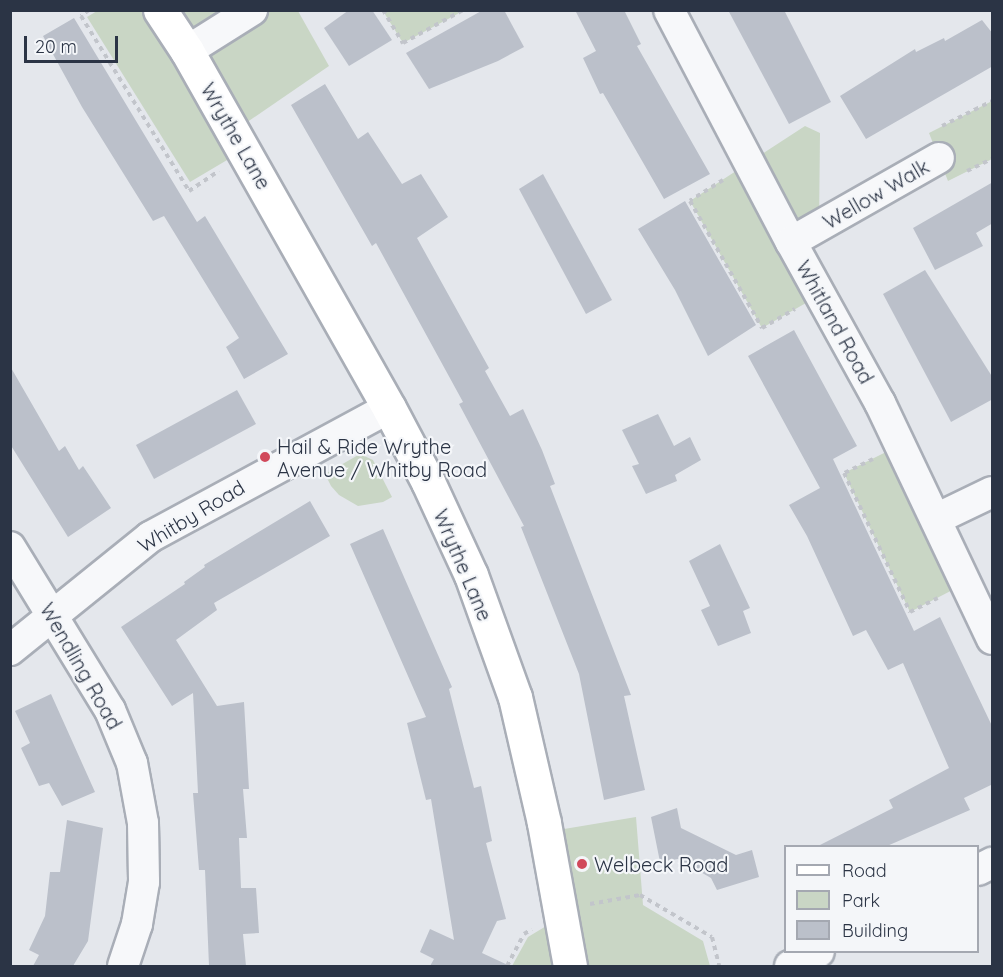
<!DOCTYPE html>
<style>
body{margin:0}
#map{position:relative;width:1003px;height:977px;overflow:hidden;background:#e4e7ec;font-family:Quicksand,sans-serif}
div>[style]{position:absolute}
.green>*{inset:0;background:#c9d6c5}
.building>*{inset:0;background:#bbc0ca}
.path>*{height:4px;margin-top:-2px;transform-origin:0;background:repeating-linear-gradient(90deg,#c2c5cb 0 4.5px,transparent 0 9px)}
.roads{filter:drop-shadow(2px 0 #a9aeb7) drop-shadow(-2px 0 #a9aeb7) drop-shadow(0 2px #a9aeb7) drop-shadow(0 -2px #a9aeb7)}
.street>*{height:30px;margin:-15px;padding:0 15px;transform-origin:15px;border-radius:15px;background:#f7f8fa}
.secondary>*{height:33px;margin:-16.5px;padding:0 16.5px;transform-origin:16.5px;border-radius:16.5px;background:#fff}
.dots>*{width:16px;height:16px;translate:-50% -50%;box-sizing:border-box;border:3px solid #f4f6f9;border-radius:50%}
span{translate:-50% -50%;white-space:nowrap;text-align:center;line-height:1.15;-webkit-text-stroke:4.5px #f4f6f9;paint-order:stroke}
.street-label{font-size:20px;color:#2b3445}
.poi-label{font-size:20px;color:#2b3445}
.left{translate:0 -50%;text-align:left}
.frame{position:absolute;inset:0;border:12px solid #2b3445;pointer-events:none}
.legend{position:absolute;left:784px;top:845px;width:195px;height:108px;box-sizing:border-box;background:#f4f6f9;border:2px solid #a4a8b1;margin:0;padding:8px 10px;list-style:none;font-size:18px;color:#2b3445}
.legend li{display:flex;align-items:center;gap:12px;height:30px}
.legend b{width:30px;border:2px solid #a4a8b1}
.scale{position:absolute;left:24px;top:36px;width:94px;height:27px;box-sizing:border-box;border:3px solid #2b3445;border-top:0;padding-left:8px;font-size:18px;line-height:21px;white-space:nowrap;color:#2b3445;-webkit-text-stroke:4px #f4f6f9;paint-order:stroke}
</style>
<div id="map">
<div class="green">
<div style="clip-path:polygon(97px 11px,154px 11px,244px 150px,190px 182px,87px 17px)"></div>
<div style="clip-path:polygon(171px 11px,298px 11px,329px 66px,240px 127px)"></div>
<div style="clip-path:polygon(383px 11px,463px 11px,403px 43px)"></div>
<div style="clip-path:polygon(992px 101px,992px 159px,948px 181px,929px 133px)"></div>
<div style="clip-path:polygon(805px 126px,820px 133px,819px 226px,792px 242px,820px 295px,762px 328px,690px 201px)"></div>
<div style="clip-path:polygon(900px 445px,966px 583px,910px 612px,844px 473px)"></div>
<div style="clip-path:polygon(360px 454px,373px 460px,392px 497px,383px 502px,358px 506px,339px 495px,331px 486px,325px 474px)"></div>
<div style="clip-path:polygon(636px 817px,643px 905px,703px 941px,710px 966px,512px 966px,528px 937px,571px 911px,552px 831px)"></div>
</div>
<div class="building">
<div style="clip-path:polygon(349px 10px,372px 10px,392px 40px,349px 66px,324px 28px)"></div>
<div style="clip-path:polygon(483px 10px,504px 10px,524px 47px,498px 61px,429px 89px,406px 53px)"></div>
<div style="clip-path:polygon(575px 10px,624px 10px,641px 44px,637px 46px,710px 174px,664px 199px,603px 93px,600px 94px,583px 58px,596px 51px)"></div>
<div style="clip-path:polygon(728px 10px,784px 10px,831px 102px,789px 124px)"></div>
<div style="clip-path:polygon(74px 18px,197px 222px,205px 216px,288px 354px,244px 379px,226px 347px,239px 338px,164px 216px,153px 221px,82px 107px,43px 36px)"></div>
<div style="clip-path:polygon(982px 20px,993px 34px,993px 66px,866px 139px,840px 96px,915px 49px,916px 52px,944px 38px,945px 41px)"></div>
<div style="clip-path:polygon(325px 84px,358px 139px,368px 132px,402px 184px,421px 174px,448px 217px,417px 238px,489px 368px,485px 371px,510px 416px,523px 409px,542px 450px,555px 484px,550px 486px,631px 695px,624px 696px,645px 790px,604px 800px,579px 674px,521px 527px,524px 526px,459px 404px,463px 402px,376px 243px,372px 246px,291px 105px)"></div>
<div style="clip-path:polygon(543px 174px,612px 300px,586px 314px,519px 189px)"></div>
<div style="clip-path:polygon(993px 182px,993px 223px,976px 233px,983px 246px,935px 270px,913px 228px)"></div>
<div style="clip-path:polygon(685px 201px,756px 325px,708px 356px,675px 290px,638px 229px)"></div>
<div style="clip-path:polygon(925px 270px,993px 378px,993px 399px,951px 422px,883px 294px)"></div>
<div style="clip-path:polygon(794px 330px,857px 446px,833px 459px,914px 631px,940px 617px,993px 728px,993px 784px,964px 798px,970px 810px,887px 846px,818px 846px,893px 808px,889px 800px,949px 768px,903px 663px,888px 670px,866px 630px,853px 636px,807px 536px,789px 505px,820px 488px,748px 356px)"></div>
<div style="clip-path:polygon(10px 366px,59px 451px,65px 446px,79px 470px,83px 466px,111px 508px,68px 537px,10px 444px)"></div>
<div style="clip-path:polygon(237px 390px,256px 424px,154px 479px,136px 445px)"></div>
<div style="clip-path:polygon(658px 414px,674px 446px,690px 437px,701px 460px,675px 475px,677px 481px,646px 494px,632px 466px,639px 464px,622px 430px)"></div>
<div style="clip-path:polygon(310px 501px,330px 536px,214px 603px,217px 610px,176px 640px,217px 706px,244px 702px,249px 789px,243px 789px,247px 838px,239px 838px,241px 888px,256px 888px,259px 933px,243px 934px,246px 966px,209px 966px,205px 870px,199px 870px,193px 793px,198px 793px,193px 693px,172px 706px,121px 627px,185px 584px,184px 582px,205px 567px,204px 565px)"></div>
<div style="clip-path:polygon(383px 529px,452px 687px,449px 689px,474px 788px,481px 786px,492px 841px,486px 843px,506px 919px,497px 921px,482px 953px,510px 966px,430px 966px,434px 959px,420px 952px,430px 929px,454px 940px,431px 799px,426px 800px,407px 723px,426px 717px,350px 544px)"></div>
<div style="clip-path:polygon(720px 544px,750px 608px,743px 611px,751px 633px,718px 646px,701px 610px,710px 606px,689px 561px)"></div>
<div style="clip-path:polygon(51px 694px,95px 792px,62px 806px,49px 783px,39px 786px,21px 748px,30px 743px,15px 711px)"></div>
<div style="clip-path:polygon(677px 808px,681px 828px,736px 855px,752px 850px,759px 877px,717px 890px,711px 878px,678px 859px,660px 862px,651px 817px)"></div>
<div style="clip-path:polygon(67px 820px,103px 828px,88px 941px,73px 966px,33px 966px,39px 955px,29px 950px,45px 916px,50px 872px,60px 872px)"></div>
</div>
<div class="path">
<div style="left:89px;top:10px;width:10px;rotate:143deg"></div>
<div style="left:81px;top:16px;width:206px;rotate:58.3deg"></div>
<div style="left:189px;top:191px;width:36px;rotate:-34deg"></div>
<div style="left:383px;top:10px;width:39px;rotate:59deg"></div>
<div style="left:403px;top:43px;width:68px;rotate:-28.8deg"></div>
<div style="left:942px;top:126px;width:56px;rotate:-26.6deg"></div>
<div style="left:967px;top:171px;width:28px;rotate:-26deg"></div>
<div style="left:723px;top:180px;width:39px;rotate:148deg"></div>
<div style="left:690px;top:201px;width:146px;rotate:60.4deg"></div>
<div style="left:762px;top:328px;width:38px;rotate:-30deg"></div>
<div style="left:873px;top:459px;width:32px;rotate:154deg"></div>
<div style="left:844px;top:473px;width:154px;rotate:64.6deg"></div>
<div style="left:910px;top:612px;width:31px;rotate:-27deg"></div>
<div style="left:590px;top:904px;width:51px;rotate:-10.2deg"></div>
<div style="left:640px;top:895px;width:83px;rotate:30.3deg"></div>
<div style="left:712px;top:937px;width:30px;rotate:76deg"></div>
<div style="left:507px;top:966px;width:36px;rotate:-62deg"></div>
<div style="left:524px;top:934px;width:9px;rotate:-32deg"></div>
</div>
<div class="roads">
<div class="street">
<div style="left:669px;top:10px;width:262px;rotate:62.3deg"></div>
<div style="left:791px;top:242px;width:184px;rotate:61.1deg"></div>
<div style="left:880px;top:403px;width:261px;rotate:64.6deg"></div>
<div style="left:187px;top:51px;width:77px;rotate:-32.2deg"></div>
<div style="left:791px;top:242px;width:170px;rotate:-29.6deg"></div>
<div style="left:936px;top:519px;width:62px;rotate:-25.7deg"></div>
<div style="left:10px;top:547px;width:191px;rotate:58.5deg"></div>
<div style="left:110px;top:710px;width:57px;rotate:67.5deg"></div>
<div style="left:132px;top:763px;width:61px;rotate:79.6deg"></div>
<div style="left:143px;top:823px;width:59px;rotate:89deg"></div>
<div style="left:144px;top:882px;width:43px;rotate:99.5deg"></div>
<div style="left:137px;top:924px;width:44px;rotate:108.4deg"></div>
<div style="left:10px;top:650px;width:180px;rotate:-38.9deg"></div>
<div style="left:150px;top:537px;width:272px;rotate:-28.4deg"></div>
<div style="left:978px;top:870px;width:16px;rotate:-27deg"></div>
<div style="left:790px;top:966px;width:32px;rotate:-26deg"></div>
</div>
<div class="secondary">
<div style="left:160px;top:10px;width:49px;rotate:56.6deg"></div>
<div style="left:187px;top:51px;width:410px;rotate:60.5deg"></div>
<div style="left:389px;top:408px;width:84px;rotate:62.2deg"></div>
<div style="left:428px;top:482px;width:102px;rotate:65.2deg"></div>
<div style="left:471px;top:575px;width:130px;rotate:70.2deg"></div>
<div style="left:515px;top:697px;width:129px;rotate:77deg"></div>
<div style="left:544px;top:823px;width:145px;rotate:79.7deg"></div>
</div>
</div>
<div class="dots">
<div style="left:265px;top:457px;background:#d1495b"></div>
<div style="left:582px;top:864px;background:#d1495b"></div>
</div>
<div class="street-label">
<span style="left:236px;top:136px;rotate:60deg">Wrythe Lane</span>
<span style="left:876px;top:194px;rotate:-30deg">Wellow Walk</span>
<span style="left:835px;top:322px;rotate:61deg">Whitland Road</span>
<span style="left:191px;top:516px;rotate:-31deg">Whitby Road</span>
<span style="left:463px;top:565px;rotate:67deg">Wrythe Lane</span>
<span style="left:81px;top:666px;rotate:60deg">Wendling Road</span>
</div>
<div class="poi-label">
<span class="left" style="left:277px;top:458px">Hail &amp; Ride Wrythe<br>Avenue / Whitby Road</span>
<span class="left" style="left:594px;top:864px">Welbeck Road</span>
</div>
<div class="frame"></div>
<ul class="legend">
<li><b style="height:8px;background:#fff"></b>Road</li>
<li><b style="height:16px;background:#c9d6c5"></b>Park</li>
<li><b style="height:16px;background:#bbc0ca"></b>Building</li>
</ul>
<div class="scale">20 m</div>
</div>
